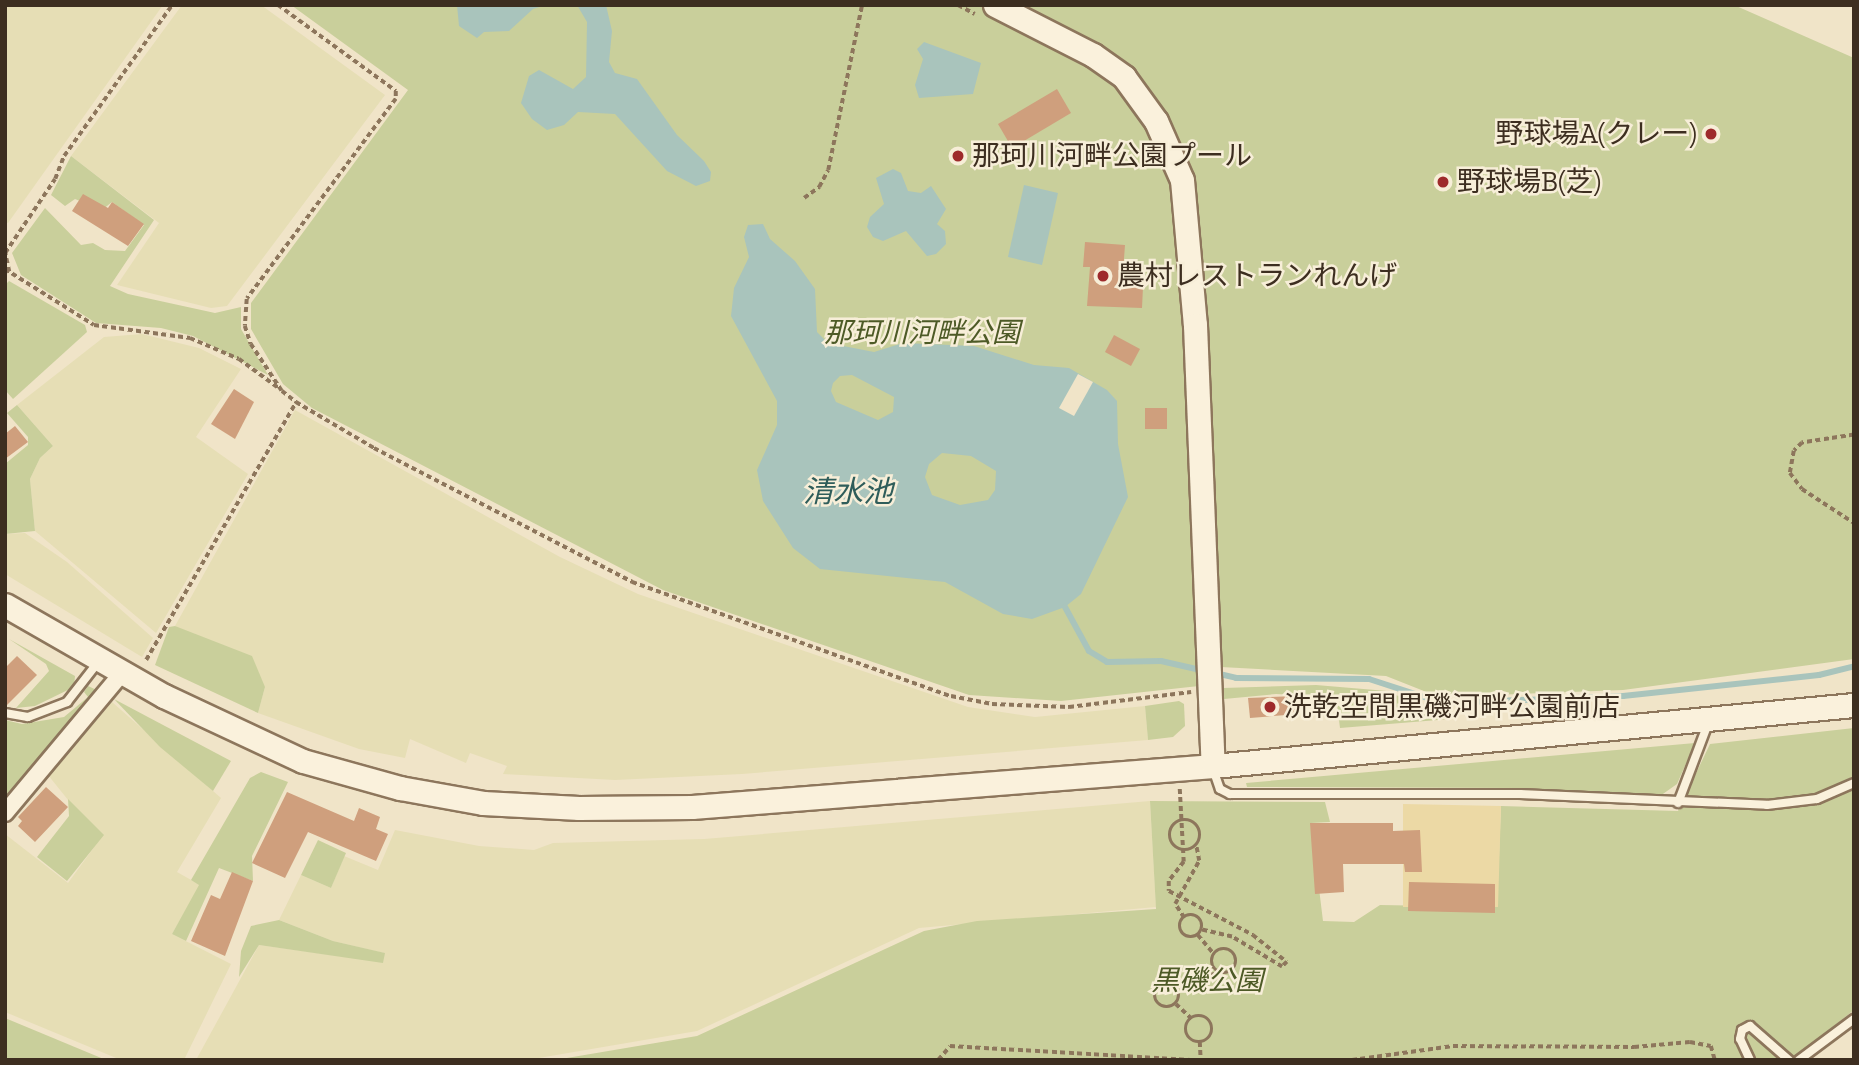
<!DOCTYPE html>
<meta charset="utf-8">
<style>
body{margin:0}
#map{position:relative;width:1859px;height:1065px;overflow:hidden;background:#f0e4c8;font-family:"Zilla Slab","Noto Sans JP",serif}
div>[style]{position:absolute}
.farmland>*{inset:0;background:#e6deb5}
.green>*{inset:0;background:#c9cf9b}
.sand>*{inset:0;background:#ecd9a5}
.water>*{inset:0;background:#a9c4bc}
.pier>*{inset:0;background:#f0e4c8}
.stream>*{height:6px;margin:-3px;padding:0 3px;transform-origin:3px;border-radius:3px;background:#a9c4bc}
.building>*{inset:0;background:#cf9f7d}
.path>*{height:3.5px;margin-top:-1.75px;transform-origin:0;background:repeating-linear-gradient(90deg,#8d765c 0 5px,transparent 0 8.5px)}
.path>.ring{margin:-1.75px;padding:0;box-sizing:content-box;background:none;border:3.5px solid #8d765c;border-radius:50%}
.roads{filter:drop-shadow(2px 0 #8d765c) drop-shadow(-2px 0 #8d765c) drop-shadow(0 2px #8d765c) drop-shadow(0 -2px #8d765c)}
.lane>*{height:8px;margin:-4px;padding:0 4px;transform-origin:4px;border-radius:4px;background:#faf1dc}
.street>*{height:16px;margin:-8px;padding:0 8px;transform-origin:8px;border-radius:8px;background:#faf1dc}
.secondary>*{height:23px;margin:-11.5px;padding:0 11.5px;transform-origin:11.5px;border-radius:11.5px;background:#faf1dc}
.path-bridge>*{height:3.5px;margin-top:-1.75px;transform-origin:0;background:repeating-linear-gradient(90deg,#8d765c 0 5px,transparent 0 8.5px)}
.path-bridge>.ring{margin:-1.75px;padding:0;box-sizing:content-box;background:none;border:3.5px solid #8d765c;border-radius:50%}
.dots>*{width:19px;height:19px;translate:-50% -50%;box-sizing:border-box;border:4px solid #f7eed8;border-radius:50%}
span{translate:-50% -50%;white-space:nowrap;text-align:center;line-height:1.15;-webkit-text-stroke:5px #f7eed8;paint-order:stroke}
.poi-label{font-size:28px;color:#3d2e20}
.right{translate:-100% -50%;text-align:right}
.left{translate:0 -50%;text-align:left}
.park-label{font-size:28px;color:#4d5a26;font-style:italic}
.water-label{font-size:30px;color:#2f5d5a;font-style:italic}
.frame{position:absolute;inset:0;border:7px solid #3d2e20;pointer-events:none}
</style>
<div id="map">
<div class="farmland">
<div style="clip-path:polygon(5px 5px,163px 5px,8px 223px,5px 222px)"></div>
<div style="clip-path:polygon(182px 5px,261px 5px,385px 95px,227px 306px,211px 308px,117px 285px,159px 223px,71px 156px)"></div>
<div style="clip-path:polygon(142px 334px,199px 348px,241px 369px,196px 437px,248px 474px,156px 633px,35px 531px,30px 479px,40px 458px,53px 446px,17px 405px,104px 337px)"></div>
<div style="clip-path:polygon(295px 410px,560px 557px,638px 594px,968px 707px,1035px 717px,1145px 706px,1148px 740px,742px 774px,615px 780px,503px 774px,507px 766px,470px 753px,466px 763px,410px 739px,405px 758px,359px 749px,258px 713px,265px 687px,175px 626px)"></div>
<div style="clip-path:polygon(25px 533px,67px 562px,153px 638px,142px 657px,5px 574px,5px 534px)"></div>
<div style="clip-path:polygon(112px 702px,221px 798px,177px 872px,200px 885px,172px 934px,231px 964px,184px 1060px,121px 1060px,5px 1012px,5px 834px,68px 883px,103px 835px,85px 821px,48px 775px)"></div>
<div style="clip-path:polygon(1150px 801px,1156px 907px,919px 928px,697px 1031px,527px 1060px,196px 1060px,259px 945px,383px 962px,384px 953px,333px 941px,279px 920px,301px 875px,331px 888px,344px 856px,378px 870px,395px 830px,479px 846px,534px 850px,553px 843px,704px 839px)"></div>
</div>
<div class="green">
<div style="clip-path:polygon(291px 5px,1734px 5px,1854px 58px,1854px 659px,1623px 690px,1465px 696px,1434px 695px,1386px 676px,1221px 667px,1215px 566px,1199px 686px,1061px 701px,969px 695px,663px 590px,312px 408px,283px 384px,251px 329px,251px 303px,408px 90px)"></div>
<div style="clip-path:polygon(71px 156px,154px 220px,110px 286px,128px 294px,215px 313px,241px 307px,241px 329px,268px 375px,193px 336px,161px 328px,96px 323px,21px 275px,12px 253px,45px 208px,81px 245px,93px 243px,105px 250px,125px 251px,144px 225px,112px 202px,102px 210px,75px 199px,65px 206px,51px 195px)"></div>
<div style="clip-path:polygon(9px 281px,85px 325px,87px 332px,13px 399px,5px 390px,5px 285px)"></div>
<div style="clip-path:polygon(17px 405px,53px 446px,40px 458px,30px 479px,35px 531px,5px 534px,5px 464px,28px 445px,28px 437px,7px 413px)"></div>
<div style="clip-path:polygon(175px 626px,252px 656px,265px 687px,258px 713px,155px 665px,169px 627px)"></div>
<div style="clip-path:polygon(9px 639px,75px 676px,74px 687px,35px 706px,16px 708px,49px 671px,46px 664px)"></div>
<div style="clip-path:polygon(1316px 685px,1387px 691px,1450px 719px,1340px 728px,1336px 697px,1276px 694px,1224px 699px,1223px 688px)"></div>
<div style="clip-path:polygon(88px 686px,99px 691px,5px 799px,5px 720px,22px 724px,64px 717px,88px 697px,84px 692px)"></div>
<div style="clip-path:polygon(114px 699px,231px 761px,213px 791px,160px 747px)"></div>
<div style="clip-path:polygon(1179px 701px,1184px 704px,1185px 726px,1173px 737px,1148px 740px,1145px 706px)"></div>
<div style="clip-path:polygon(1854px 728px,1854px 1010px,1791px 1060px,555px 1060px,697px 1036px,924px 931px,977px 921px,1156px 909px,1150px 801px,1325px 802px,1330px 822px,1311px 823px,1323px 921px,1354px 922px,1380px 905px,1497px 907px,1501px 806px,1678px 811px,1710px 744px)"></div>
<div style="clip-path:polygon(1695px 743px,1677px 784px,1660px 796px,1520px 788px,1247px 787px,1246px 783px)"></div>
<div style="clip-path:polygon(261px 772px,288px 782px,252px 856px,253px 881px,219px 868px,186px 941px,172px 934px,199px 885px,191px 880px,250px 778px)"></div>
<div style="clip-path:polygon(68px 799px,104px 835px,67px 881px,37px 857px,69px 816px)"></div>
<div style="clip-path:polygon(318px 840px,346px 853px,331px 888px,301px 875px)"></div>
<div style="clip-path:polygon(279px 920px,333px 941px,385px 953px,383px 963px,259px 945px,239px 977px,241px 951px,251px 926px)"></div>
<div style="clip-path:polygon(5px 1018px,106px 1060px,5px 1060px)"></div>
</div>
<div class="sand">
<div style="clip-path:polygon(1403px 804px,1501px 806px,1498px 907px,1403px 907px)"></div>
</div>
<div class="water">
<div style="clip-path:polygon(457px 5px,546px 5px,533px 9px,509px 31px,484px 32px,477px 38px,459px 26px)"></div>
<div style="clip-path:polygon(577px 5px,606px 5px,612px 31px,609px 62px,615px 73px,637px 79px,677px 135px,704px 161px,711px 172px,710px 181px,696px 186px,667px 171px,615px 114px,578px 112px,564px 125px,547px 130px,532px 119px,521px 103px,529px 76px,539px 70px,573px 89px,586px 77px,587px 22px)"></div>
<div style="clip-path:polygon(924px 42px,981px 63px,973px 94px,919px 98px,915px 85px,923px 59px,917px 49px)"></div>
<div style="clip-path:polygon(893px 169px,901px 173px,908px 191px,921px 193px,931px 186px,946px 209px,937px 224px,945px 231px,946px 244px,936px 254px,927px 256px,906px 231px,883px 241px,873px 237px,867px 227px,870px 217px,884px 204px,876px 178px)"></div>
<div style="clip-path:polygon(1024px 185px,1058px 193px,1042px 265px,1008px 257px)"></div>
<div style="clip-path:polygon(evenodd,763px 224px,770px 239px,795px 261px,815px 289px,817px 332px,828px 343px,874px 352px,903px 343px,974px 346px,1034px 365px,1069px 368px,1107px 390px,1117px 401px,1118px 444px,1128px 497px,1081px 594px,1065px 607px,1032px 619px,1003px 614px,945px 582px,820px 569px,793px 548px,763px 501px,757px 470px,777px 425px,777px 401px,731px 316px,734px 288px,749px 257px,744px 237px,748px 225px,763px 224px,852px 375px,894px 397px,893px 412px,878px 420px,836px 402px,831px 391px,833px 383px,840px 376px,852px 375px,763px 224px,942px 453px,971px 456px,996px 471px,995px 490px,988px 500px,960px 505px,932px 495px,925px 477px,929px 464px,942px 453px)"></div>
</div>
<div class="pier">
<div style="clip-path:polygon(1078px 374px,1093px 382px,1074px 416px,1059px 408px)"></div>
</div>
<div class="stream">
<div style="left:1065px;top:607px;width:50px;rotate:61.4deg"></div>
<div style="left:1089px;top:651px;width:21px;rotate:31deg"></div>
<div style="left:1107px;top:662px;width:54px;rotate:-1.1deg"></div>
<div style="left:1161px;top:661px;width:45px;rotate:12.8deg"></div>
<div style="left:1215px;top:673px;width:22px;rotate:13deg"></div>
<div style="left:1236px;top:678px;width:133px;rotate:0.4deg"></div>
<div style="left:1369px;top:679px;width:78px;rotate:18deg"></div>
<div style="left:1443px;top:703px;width:180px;rotate:-2.2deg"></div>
<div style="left:1623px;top:696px;width:197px;rotate:-6.1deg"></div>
<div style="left:1819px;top:675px;width:36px;rotate:-14deg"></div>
</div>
<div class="building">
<div style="clip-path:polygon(1057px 89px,1071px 113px,1012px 148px,998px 124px)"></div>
<div style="clip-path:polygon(83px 194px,108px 208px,112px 202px,144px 224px,128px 246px,72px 211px)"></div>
<div style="clip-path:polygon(1085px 242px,1125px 245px,1122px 286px,1143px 287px,1142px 308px,1087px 306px,1090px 267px,1083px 267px)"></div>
<div style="clip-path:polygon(1114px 335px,1140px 349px,1131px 366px,1105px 352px)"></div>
<div style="clip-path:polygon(234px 389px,254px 402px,235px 439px,211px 424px)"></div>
<div style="clip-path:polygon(1145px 408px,1167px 408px,1167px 429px,1145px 429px)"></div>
<div style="clip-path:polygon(15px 426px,28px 442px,5px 459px,5px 434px)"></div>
<div style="clip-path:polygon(17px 656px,37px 675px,5px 707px,5px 668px)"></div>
<div style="clip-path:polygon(1297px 696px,1299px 714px,1250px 718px,1248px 698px)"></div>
<div style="clip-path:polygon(46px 787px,68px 807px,35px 842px,18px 826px,22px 821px,18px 817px)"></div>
<div style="clip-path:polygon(287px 792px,354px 821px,359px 808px,380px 817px,376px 829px,388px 834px,376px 861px,308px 832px,285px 878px,252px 863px)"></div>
<div style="clip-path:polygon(1310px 823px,1393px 823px,1393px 831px,1420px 830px,1422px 872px,1405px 872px,1404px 864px,1343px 864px,1344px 892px,1315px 894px)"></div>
<div style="clip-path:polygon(232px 872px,253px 881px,225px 956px,191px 941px,211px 895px,220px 899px)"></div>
<div style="clip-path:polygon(1409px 882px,1495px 884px,1495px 913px,1408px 911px)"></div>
</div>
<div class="path">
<div style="left:278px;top:5px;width:146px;rotate:36.1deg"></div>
<div style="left:396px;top:91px;width:8px;rotate:90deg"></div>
<div style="left:396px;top:99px;width:249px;rotate:126.7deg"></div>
<div style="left:247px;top:299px;width:27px;rotate:94deg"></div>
<div style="left:245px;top:326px;width:19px;rotate:72deg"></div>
<div style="left:251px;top:344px;width:56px;rotate:56.6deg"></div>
<div style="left:282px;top:391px;width:18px;rotate:38deg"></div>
<div style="left:296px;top:402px;width:91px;rotate:30.5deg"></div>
<div style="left:374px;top:448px;width:291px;rotate:27.4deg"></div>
<div style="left:632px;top:582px;width:339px;rotate:19.7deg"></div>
<div style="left:951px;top:696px;width:42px;rotate:11deg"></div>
<div style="left:992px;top:704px;width:77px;rotate:2.2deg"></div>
<div style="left:1069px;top:707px;width:123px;rotate:-7deg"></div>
<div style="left:958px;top:5px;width:19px;rotate:28deg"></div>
<div style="left:804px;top:198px;width:19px;rotate:-36deg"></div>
<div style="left:819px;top:187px;width:19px;rotate:-62deg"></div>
<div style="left:828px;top:170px;width:168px;rotate:-78.4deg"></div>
<div style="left:5px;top:269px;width:105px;rotate:32.2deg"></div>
<div style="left:94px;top:325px;width:97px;rotate:7.7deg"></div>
<div style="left:190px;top:338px;width:53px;rotate:23.2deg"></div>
<div style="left:239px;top:359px;width:51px;rotate:36.2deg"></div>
<div style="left:9px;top:272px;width:19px;rotate:-102deg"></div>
<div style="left:5px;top:253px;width:89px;rotate:-56deg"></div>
<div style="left:55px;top:179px;width:25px;rotate:-69deg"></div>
<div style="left:64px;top:156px;width:186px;rotate:-54.4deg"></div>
<div style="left:1854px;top:435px;width:53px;rotate:171.3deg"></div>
<div style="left:1802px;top:443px;width:11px;rotate:135deg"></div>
<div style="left:1794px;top:451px;width:22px;rotate:100deg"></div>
<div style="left:1790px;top:473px;width:20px;rotate:53deg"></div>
<div style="left:1802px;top:489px;width:62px;rotate:33.2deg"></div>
<div style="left:146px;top:660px;width:298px;rotate:-59.8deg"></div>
<div style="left:1180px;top:789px;width:73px;rotate:86.9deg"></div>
<div style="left:1184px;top:862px;width:24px;rotate:128deg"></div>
<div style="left:1169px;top:881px;width:10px;rotate:90deg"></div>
<div style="left:1169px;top:891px;width:95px;rotate:27.6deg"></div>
<div style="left:1253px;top:935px;width:43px;rotate:38.5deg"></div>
<div style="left:1287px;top:962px;width:7px;rotate:135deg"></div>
<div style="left:1282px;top:967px;width:58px;rotate:-149deg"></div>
<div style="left:1232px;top:937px;width:32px;rotate:-167deg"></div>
<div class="ring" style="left:1180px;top:915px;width:18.5px;height:18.5px"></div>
<div style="left:1198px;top:935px;width:25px;rotate:50deg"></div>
<div class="ring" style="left:1212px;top:949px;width:20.5px;height:20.5px"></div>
<div style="left:1167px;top:982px;width:55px;rotate:-9.5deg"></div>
<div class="ring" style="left:1155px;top:983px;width:20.5px;height:20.5px"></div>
<div style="left:1176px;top:1004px;width:22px;rotate:43deg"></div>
<div class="ring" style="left:1186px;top:1016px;width:22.5px;height:22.5px"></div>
<div style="left:1200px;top:1042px;width:18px;rotate:87deg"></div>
<div style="left:938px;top:1060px;width:18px;rotate:-49deg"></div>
<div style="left:950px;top:1046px;width:241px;rotate:3.3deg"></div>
<div style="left:1352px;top:1060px;width:102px;rotate:-7.9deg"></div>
<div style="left:1453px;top:1046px;width:181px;rotate:0.3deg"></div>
<div style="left:1634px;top:1047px;width:56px;rotate:-5.1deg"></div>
<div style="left:1690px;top:1042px;width:21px;rotate:11deg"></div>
<div style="left:1711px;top:1046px;width:15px;rotate:74deg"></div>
</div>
<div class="roads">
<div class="lane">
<div style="left:5px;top:713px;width:23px;rotate:10deg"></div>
<div style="left:28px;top:717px;width:42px;rotate:-21deg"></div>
<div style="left:67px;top:702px;width:52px;rotate:-52deg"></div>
<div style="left:1213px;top:769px;width:21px;rotate:71deg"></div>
<div style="left:1220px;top:789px;width:11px;rotate:27deg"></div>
<div style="left:1230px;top:794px;width:290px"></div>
<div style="left:1520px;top:794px;width:247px;rotate:2.5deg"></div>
<div style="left:1767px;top:805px;width:50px;rotate:-6.8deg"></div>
<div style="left:1817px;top:799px;width:40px;rotate:-23.4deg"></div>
<div style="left:1678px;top:803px;width:88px;rotate:-69.3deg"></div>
<div style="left:1750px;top:1060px;width:23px;rotate:-115deg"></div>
<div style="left:1740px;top:1039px;width:9px;rotate:-77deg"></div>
<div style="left:1742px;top:1030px;width:9px;rotate:-27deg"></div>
<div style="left:1750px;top:1026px;width:52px;rotate:41.1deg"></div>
<div style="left:1799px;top:1060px;width:69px;rotate:-36.7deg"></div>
</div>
<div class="street">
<div style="left:5px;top:813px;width:182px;rotate:-50.1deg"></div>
</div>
<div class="secondary">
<div style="left:995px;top:5px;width:110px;rotate:27deg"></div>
<div style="left:1093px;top:55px;width:38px;rotate:35deg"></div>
<div style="left:1124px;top:77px;width:54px;rotate:54deg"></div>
<div style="left:1156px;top:121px;width:64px;rotate:66.2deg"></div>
<div style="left:1182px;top:180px;width:146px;rotate:84.9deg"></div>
<div style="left:1195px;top:325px;width:441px;rotate:87.7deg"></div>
<div style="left:5px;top:605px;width:183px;rotate:29.8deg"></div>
<div style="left:164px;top:696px;width:153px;rotate:25.1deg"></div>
<div style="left:303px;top:761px;width:101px;rotate:15.6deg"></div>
<div style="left:400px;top:788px;width:84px;rotate:10.2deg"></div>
<div style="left:483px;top:803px;width:96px;rotate:3deg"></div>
<div style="left:579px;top:808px;width:113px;rotate:-0.5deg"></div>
<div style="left:692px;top:807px;width:523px;rotate:-4.5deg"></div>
<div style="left:1213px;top:766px;width:644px;rotate:-5.44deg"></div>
</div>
</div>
<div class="path-bridge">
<div class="ring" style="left:1170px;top:820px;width:26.5px;height:26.5px"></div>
<div style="left:1184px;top:918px;width:17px;rotate:-123deg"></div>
<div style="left:1175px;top:904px;width:49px;rotate:-60.8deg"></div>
<div style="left:1199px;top:861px;width:15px;rotate:-101deg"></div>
</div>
<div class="dots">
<div style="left:1711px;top:134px;background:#9e2a2b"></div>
<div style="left:958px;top:156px;background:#9e2a2b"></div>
<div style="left:1443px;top:182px;background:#9e2a2b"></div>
<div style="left:1103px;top:276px;background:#9e2a2b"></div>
<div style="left:1270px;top:707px;background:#9e2a2b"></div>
</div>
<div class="poi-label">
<span class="right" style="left:1697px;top:134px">野球場A(クレー)</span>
<span class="left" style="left:972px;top:156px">那珂川河畔公園プール</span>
<span class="left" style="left:1457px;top:182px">野球場B(芝)</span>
<span class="left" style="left:1117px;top:276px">農村レストランれんげ</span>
<span class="left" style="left:1284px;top:707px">洗乾空間黒磯河畔公園前店</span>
</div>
<div class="park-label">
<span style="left:922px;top:333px">那珂川河畔公園</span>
<span style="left:1207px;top:981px">黒磯公園</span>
</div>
<div class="water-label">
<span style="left:848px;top:492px">清水池</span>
</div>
<div class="frame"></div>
</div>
